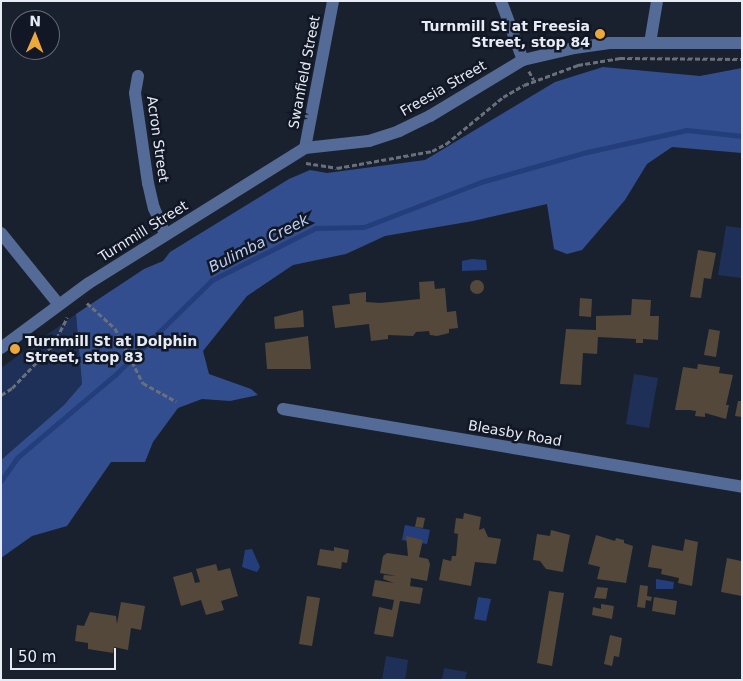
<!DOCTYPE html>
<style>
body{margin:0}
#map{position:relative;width:743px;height:681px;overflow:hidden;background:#1a212e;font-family:"DejaVu Sans",sans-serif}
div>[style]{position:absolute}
.green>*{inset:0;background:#1e3057}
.forest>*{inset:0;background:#334e8e}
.water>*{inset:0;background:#243e7c}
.stream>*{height:4.5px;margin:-2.25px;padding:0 2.25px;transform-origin:2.25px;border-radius:2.25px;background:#243e7c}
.building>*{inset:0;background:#53483a}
.round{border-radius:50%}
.path>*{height:2.5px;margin-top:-1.25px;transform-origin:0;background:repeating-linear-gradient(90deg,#696f7b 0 5px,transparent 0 7.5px)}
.minor>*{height:12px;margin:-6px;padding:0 6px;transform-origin:6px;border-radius:6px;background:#546a97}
.dots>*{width:14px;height:14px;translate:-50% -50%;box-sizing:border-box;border:2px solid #111724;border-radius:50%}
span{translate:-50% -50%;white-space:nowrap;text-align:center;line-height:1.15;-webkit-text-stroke:5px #111724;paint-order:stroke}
.poi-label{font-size:14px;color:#e6ebf4;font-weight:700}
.right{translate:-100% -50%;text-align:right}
.left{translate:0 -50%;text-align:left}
.street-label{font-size:14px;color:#e6ebf4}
.water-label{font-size:15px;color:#bccef3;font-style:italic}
.frame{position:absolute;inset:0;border:2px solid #e6ebf4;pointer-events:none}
.north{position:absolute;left:10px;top:10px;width:50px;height:50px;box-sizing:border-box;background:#111724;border:1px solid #666c77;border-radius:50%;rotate:1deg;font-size:14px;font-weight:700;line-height:20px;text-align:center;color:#e6ebf4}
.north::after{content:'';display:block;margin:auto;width:18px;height:22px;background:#eda83b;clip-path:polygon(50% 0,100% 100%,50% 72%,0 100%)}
.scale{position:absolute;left:10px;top:648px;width:106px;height:22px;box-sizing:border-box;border:2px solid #e6ebf4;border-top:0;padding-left:6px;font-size:15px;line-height:18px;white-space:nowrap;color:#e6ebf4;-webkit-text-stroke:4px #111724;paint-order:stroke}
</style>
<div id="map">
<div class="green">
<div style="clip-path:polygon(726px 226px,742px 228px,741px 278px,718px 275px)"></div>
<div style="clip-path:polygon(76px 314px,82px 384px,64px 405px,1px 460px,1px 368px)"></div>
<div style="clip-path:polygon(634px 374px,658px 378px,649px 428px,626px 424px)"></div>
<div style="clip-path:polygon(386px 656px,408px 660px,405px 680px,382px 680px)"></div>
<div style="clip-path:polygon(444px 668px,467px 672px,465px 680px,442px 680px)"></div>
</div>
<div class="forest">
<div style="clip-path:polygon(603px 67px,700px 76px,742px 68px,742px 153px,672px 147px,647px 164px,625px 200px,582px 250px,567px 254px,554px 249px,547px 204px,473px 221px,385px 236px,346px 254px,293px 265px,247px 296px,203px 351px,209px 374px,251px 389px,258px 395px,230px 401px,202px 399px,178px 408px,153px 442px,145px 462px,111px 462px,67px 526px,32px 536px,1px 558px,1px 460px,64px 405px,82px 384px,76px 314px,144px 269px,163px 261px,170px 252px,289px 179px,310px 170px,327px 173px,425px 160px,555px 82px)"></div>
</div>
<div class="water">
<div style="clip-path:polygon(472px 259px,486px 260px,487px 270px,462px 271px,462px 261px)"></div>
<div style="clip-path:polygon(405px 525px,430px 530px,427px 544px,402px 540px)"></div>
<div style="clip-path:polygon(252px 549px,260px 567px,257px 572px,242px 567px,245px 550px)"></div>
<div style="clip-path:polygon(656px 579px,674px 582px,673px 589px,656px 589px)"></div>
<div style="clip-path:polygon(478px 597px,491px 599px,486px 621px,474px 619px)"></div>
</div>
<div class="stream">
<div style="left:1px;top:481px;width:28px;rotate:-55deg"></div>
<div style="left:17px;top:458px;width:128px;rotate:-40.3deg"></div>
<div style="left:115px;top:375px;width:136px;rotate:-44.4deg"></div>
<div style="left:212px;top:280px;width:116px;rotate:-26.6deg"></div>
<div style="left:316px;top:228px;width:48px;rotate:-1.2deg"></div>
<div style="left:364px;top:227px;width:125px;rotate:-21deg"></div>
<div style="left:481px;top:182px;width:110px;rotate:-15.8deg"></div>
<div style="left:587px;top:152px;width:102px;rotate:-12.4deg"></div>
<div style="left:687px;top:130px;width:55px;rotate:6.2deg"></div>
</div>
<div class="building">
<div style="clip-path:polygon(698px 250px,716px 253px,711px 279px,704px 278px,701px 298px,690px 297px)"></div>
<div class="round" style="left:470px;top:280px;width:14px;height:14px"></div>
<div style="clip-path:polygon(434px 281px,435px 289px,445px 288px,447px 312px,456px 311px,458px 328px,449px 329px,449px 333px,437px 336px,430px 335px,429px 331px,416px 332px,413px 336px,388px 335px,388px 339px,371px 341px,369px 324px,335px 328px,332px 306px,350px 304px,349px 294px,366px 292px,366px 302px,380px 303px,420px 299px,419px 282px)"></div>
<div style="clip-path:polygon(580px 298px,592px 299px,591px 317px,579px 316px)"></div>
<div style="clip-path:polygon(632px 299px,651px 300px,650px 316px,659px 316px,658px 340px,643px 339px,643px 343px,636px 343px,636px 339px,598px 337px,597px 354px,583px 353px,581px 385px,560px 384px,566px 329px,596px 330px,596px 316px,631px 315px)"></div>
<div style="clip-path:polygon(303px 310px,304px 327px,275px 329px,274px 317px)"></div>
<div style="clip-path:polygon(709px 329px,720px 331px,716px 357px,704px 355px)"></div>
<div style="clip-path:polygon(308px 336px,311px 369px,267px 369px,265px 343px)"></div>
<div style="clip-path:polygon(698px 364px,720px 367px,719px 373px,733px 375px,726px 405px,729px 405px,726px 419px,705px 413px,705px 417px,695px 416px,696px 411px,690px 410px,675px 410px,683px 367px,697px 369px)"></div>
<div style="clip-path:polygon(738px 401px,742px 401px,742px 417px,735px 416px)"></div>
<div style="clip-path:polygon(464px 513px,481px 517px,479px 530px,484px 528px,488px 537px,501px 539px,496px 564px,475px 562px,471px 586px,439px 580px,443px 559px,451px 561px,452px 556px,456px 556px,458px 534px,454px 533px,456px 518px,463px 519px)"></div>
<div style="clip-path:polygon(417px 517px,425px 518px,423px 528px,415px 527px)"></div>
<div style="clip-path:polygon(551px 530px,570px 535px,563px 572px,546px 569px,540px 561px,533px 560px,537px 534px,550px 536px)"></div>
<div style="clip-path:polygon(596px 535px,615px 541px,616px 538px,624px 540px,624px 543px,633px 546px,626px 583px,597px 579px,600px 567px,588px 564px)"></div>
<div style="clip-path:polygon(406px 536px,423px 540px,419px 557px,428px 559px,430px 564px,427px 581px,411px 578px,410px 586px,423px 588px,420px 604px,400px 601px,393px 637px,374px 634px,379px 607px,392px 610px,394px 600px,372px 596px,375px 580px,394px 583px,383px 579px,384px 575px,396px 576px,380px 573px,383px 556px,387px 553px,408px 556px)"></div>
<div style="clip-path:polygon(685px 539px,698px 542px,692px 586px,678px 583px,679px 578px,661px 574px,662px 569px,648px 567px,652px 545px,683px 551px)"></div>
<div style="clip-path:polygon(334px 547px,349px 550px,347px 563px,342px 562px,341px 569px,317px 565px,320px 549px,334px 551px)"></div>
<div style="clip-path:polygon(727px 558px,741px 561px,742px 596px,721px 592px)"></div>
<div style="clip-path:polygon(216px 564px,218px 571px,230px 568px,238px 596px,221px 601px,224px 610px,206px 615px,201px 600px,181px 606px,173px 577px,192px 572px,195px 583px,200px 582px,196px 569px)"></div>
<div style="clip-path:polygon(640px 585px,648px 586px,647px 596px,652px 597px,651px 601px,646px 600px,645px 608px,637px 607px)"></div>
<div style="clip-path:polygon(597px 587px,608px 588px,606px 599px,594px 598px)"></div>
<div style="clip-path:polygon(549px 591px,564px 593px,552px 666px,537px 663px)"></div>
<div style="clip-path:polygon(307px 596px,320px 598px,312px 646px,299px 644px)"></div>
<div style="clip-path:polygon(654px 597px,677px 601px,675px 615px,652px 611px)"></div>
<div style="clip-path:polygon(121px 602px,145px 606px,141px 630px,131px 628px,128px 650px,114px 647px,113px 653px,88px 649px,88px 643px,75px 641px,77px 625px,84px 626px,90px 612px,116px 616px,117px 624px)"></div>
<div style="clip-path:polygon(601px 604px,614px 606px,612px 619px,592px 615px,593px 607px,601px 609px)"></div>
<div style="clip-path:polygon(610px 635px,622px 638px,619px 657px,614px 656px,612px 666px,604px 664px)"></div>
</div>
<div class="path">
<div style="left:529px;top:71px;width:10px;rotate:61deg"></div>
<div style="left:306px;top:163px;width:31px;rotate:9deg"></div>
<div style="left:337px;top:168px;width:97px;rotate:-10.1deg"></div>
<div style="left:432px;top:151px;width:16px;rotate:-27deg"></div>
<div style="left:446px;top:144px;width:74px;rotate:-39.5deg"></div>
<div style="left:503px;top:97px;width:24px;rotate:-30deg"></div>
<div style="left:524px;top:85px;width:58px;rotate:-20.3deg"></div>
<div style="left:578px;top:65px;width:43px;rotate:-9.5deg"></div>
<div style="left:620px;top:58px;width:122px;rotate:0.5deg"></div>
<div style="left:87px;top:303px;width:38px;rotate:42deg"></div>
<div style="left:115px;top:328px;width:62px;rotate:63deg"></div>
<div style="left:143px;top:383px;width:38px;rotate:29deg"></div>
<div style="left:1px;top:395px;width:13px;rotate:-32deg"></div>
<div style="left:12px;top:388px;width:59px;rotate:-46.4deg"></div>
<div style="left:53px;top:345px;width:31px;rotate:-63deg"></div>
</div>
<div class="minor">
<div style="left:501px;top:1px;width:63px;rotate:69.6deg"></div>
<div style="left:650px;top:43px;width:43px;rotate:-80.5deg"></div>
<div style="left:138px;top:76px;width:17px;rotate:100deg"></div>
<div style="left:135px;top:93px;width:91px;rotate:81.8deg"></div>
<div style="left:148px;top:183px;width:26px;rotate:77deg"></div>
<div style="left:154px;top:208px;width:28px;rotate:67deg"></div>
<div style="left:305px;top:148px;width:150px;rotate:-79.2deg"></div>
<div style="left:1px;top:233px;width:92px;rotate:51.1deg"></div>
<div style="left:1px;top:348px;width:109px;rotate:-36.5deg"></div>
<div style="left:89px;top:283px;width:255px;rotate:-32deg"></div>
<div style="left:305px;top:148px;width:64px;rotate:-6.2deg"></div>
<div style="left:369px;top:141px;width:32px;rotate:-18deg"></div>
<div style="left:399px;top:131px;width:34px;rotate:-26deg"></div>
<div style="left:430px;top:116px;width:109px;rotate:-31.1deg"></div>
<div style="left:523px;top:60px;width:52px;rotate:-13.2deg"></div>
<div style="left:574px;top:48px;width:36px;rotate:-8deg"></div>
<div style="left:610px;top:43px;width:132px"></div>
<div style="left:283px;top:409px;width:466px;rotate:9.6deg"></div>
</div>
<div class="dots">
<div style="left:600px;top:34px;background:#eda83b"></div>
<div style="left:15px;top:349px;background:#eda83b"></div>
</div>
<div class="poi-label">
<span class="right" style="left:590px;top:34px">Turnmill St at Freesia<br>Street, stop 84</span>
<span class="left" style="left:25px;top:349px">Turnmill St at Dolphin<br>Street, stop 83</span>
</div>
<div class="street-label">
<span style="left:304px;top:72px;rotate:-79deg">Swanfield Street</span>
<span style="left:443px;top:88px;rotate:-30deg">Freesia Street</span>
<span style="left:158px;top:139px;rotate:82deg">Acron Street</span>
<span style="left:143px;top:231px;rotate:-32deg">Turnmill Street</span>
<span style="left:515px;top:433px;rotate:10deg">Bleasby Road</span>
</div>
<div class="water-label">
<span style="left:259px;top:244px;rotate:-27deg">Bulimba Creek</span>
</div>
<div class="frame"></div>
<div class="north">N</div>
<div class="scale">50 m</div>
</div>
